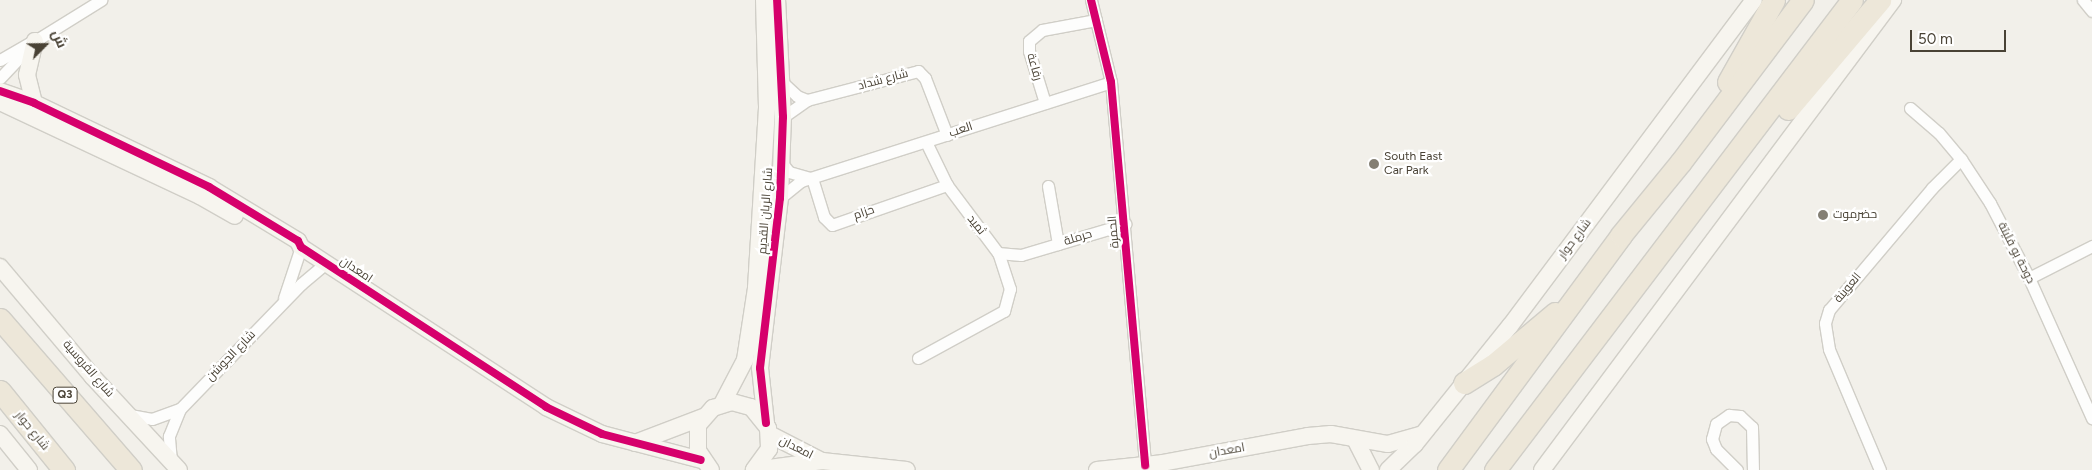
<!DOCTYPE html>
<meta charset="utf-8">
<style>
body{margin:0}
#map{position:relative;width:2092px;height:470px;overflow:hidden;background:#f2f0ea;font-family:Figtree,Cairo,sans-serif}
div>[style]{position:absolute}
.roads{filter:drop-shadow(1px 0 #d0cec7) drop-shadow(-1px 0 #d0cec7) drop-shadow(0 1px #d0cec7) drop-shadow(0 -1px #d0cec7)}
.street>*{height:11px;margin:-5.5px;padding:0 5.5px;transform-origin:5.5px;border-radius:5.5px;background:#fdfdfc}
.secondary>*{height:16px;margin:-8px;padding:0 8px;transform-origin:8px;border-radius:8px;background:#f7f5ef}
.highway>*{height:21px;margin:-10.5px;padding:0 10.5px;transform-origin:10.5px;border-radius:10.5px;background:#ede7d9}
.cycleway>*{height:8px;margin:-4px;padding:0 4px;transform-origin:4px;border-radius:4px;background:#d6006c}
.dots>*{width:14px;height:14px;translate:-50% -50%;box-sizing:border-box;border:2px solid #fff;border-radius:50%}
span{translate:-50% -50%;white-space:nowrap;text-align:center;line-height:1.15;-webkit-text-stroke:4.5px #fff;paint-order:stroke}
.shield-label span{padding:1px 4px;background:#fff;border:1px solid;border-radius:4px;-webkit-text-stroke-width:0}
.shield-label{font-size:11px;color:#494235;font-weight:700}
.street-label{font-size:12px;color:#494235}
.poi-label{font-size:12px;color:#494235}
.left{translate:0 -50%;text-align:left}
.north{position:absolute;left:20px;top:20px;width:50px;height:50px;-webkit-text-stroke:4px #fff;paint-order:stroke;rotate:67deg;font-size:14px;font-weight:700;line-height:20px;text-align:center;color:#494235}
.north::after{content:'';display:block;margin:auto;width:18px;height:22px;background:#494235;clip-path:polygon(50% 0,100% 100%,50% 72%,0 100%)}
.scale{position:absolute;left:1910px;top:30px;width:96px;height:22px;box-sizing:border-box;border:2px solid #494235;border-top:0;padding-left:6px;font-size:15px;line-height:18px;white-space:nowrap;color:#494235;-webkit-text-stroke:4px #fff;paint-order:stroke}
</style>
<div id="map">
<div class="roads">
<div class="street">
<div style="left:1091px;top:0;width:84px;rotate:76.3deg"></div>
<div style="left:1111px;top:82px;width:385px;rotate:84.9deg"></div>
<div style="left:2083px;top:0;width:14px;rotate:51deg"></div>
<div style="left:0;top:60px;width:34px;rotate:-30deg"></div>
<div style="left:0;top:78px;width:51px;rotate:-46.6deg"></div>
<div style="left:35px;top:41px;width:78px;rotate:-31.8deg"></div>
<div style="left:782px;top:82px;width:21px;rotate:43deg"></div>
<div style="left:797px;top:96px;width:11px;rotate:22deg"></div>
<div style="left:1045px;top:103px;width:54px;rotate:-107.1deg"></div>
<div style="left:1029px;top:51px;width:10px;rotate:-90deg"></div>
<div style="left:1029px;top:41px;width:17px;rotate:-40deg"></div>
<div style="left:1042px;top:30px;width:55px;rotate:-10.5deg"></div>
<div style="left:1910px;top:108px;width:38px;rotate:41deg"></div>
<div style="left:1939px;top:133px;width:34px;rotate:50deg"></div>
<div style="left:1961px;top:159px;width:53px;rotate:56.6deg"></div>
<div style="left:1990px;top:203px;width:85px;rotate:62.5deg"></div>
<div style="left:2029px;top:278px;width:154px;rotate:65.8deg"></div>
<div style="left:783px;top:117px;width:29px;rotate:-35deg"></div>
<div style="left:807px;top:100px;width:115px;rotate:-14.6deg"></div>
<div style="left:918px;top:71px;width:10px;rotate:45deg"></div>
<div style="left:925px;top:78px;width:61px;rotate:68.9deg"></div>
<div style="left:926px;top:142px;width:48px;rotate:64deg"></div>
<div style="left:947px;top:185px;width:85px;rotate:53.1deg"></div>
<div style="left:998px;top:253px;width:23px;rotate:5deg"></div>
<div style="left:1021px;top:255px;width:109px;rotate:-16.6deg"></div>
<div style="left:781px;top:162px;width:13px;rotate:51deg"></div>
<div style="left:789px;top:172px;width:22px;rotate:16deg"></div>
<div style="left:812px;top:178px;width:41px;rotate:72.9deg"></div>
<div style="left:824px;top:217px;width:11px;rotate:45deg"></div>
<div style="left:832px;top:225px;width:122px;rotate:-19.2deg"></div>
<div style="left:1048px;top:186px;width:59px;rotate:80.2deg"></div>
<div style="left:780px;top:198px;width:27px;rotate:-39deg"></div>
<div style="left:801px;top:181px;width:325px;rotate:-17.7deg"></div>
<div style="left:2029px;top:278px;width:71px;rotate:-26.9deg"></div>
<div style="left:284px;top:298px;width:54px;rotate:-71.6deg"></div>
<div style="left:918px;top:358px;width:98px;rotate:-28.7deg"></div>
<div style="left:1004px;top:311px;width:23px;rotate:-75deg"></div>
<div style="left:1010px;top:289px;width:38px;rotate:-108deg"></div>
<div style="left:130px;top:415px;width:22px;rotate:10deg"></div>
<div style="left:152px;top:419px;width:30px;rotate:-20deg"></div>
<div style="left:171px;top:461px;width:25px;rotate:-95deg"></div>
<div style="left:169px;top:436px;width:29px;rotate:-68deg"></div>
<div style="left:180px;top:409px;width:174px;rotate:-45.9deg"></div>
<div style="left:301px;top:284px;width:33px;rotate:-40deg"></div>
<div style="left:1737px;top:470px;width:30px;rotate:-135deg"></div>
<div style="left:1716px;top:449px;width:11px;rotate:-112deg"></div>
<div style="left:1712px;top:439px;width:16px;rotate:-75deg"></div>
<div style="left:1716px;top:424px;width:16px;rotate:-35deg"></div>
<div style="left:1729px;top:415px;width:11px;rotate:5deg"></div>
<div style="left:1740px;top:416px;width:16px;rotate:43deg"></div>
<div style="left:1752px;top:427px;width:43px;rotate:88.7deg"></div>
<div style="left:1880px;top:470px;width:131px;rotate:-112.9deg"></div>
<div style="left:1829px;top:349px;width:26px;rotate:-99deg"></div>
<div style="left:1825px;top:323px;width:14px;rotate:-73deg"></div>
<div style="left:1829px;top:310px;width:160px;rotate:-49.8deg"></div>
<div style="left:1932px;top:188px;width:41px;rotate:-45deg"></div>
</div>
<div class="secondary">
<div style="left:0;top:91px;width:36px;rotate:19deg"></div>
<div style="left:34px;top:103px;width:194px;rotate:25.6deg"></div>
<div style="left:209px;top:187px;width:104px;rotate:31.2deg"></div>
<div style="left:298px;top:241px;width:7px;rotate:63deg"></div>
<div style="left:301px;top:247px;width:293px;rotate:33.1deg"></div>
<div style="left:546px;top:407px;width:62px;rotate:25.7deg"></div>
<div style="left:602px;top:434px;width:102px;rotate:14.7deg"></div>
<div style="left:0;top:102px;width:221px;rotate:25.2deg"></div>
<div style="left:200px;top:196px;width:40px;rotate:29.7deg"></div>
<div style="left:34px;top:103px;width:29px;rotate:-104deg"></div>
<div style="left:27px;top:75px;width:35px;rotate:-77deg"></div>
<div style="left:0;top:267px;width:143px;rotate:49.8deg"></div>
<div style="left:92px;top:376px;width:128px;rotate:47.2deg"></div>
<div style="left:722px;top:404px;width:50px;rotate:-62.4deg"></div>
<div style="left:745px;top:360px;width:73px;rotate:-81.3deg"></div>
<div style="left:756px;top:288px;width:181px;rotate:-86.5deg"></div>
<div style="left:767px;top:107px;width:107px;rotate:-91.6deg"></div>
<div style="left:766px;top:423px;width:55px;rotate:-96.2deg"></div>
<div style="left:760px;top:368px;width:171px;rotate:-83.3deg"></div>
<div style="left:780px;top:198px;width:81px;rotate:-87.9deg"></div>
<div style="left:783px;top:117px;width:117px;rotate:-92.9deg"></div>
<div style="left:0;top:434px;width:46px;rotate:51.1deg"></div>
<div style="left:769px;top:434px;width:59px;rotate:27deg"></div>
<div style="left:1356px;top:441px;width:33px;rotate:63deg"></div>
<div style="left:635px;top:443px;width:73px;rotate:-20.9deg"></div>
<div style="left:711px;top:470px;width:23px;rotate:-124deg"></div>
<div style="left:698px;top:451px;width:26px;rotate:-90deg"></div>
<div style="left:698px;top:425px;width:23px;rotate:-49deg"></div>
<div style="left:713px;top:408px;width:20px;rotate:-18deg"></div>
<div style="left:732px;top:402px;width:20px;rotate:15deg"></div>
<div style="left:751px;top:407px;width:27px;rotate:51deg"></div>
<div style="left:768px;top:428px;width:21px;rotate:87deg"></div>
<div style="left:769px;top:449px;width:26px;rotate:126deg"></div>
<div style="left:754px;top:470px;width:69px;rotate:-7.5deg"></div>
<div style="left:822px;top:461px;width:85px;rotate:6deg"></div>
<div style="left:1097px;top:470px;width:65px;rotate:-6.1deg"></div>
<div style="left:1162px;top:463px;width:148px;rotate:-10.5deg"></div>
<div style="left:1308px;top:436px;width:23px;rotate:-5deg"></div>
<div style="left:1331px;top:434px;width:58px;rotate:10deg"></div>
<div style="left:1388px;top:444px;width:35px;rotate:-16deg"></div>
<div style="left:1388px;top:470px;width:37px;rotate:-44deg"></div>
<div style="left:1415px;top:444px;width:151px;rotate:-51.2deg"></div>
<div style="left:1510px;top:326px;width:407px;rotate:-53.2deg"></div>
<div style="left:1542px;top:470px;width:587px;rotate:-53.25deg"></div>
</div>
<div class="highway">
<div style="left:1728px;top:82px;width:94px;rotate:-60.7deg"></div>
<div style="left:1788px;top:109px;width:143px;rotate:-49.8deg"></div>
<div style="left:0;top:319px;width:200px;rotate:49.1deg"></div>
<div style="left:1464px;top:383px;width:34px;rotate:-32deg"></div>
<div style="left:1493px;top:365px;width:81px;rotate:-40deg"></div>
<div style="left:0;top:391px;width:102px;rotate:51deg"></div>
<div style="left:1448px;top:470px;width:292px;rotate:-53.6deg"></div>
<div style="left:1621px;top:235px;width:93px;rotate:-50.7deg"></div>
<div style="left:1680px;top:163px;width:204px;rotate:-53deg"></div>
<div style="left:1495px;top:470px;width:590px;rotate:-52.78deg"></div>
</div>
</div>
<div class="cycleway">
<div style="left:1091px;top:0;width:84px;rotate:76.3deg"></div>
<div style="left:1111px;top:82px;width:385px;rotate:84.9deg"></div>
<div style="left:0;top:91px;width:36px;rotate:19deg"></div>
<div style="left:34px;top:103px;width:194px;rotate:25.6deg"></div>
<div style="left:209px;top:187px;width:104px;rotate:31.2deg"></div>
<div style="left:298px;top:241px;width:7px;rotate:63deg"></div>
<div style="left:301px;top:247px;width:293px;rotate:33.1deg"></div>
<div style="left:546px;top:407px;width:62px;rotate:25.7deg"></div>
<div style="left:602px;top:434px;width:102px;rotate:14.7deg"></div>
<div style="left:766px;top:423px;width:55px;rotate:-96.2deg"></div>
<div style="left:760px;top:368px;width:171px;rotate:-83.3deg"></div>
<div style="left:780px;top:198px;width:81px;rotate:-87.9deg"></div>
<div style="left:783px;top:117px;width:117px;rotate:-92.9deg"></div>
</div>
<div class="dots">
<div style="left:1374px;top:164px;background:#847f74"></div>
<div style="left:1823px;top:215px;background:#847f74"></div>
</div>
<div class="shield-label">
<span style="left:65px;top:395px">Q3</span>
</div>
<div class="street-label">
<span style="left:1034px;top:67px;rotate:74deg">رفاعة</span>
<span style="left:883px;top:80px;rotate:-15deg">شارع شداد</span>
<span style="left:961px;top:130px;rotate:-18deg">العب</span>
<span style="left:766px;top:211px;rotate:-86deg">شارع الريان القديم</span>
<span style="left:864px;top:213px;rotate:-19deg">حزام</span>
<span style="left:976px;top:225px;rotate:51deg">ثميد</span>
<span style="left:1114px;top:232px;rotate:-95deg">الحمرة</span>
<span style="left:1078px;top:238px;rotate:-17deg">حرملة</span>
<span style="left:1575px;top:239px;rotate:-53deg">شارع حوار</span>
<span style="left:2016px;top:253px;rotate:63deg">دوحة بو فليتة</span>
<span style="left:356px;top:270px;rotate:34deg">امعدان</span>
<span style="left:1848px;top:288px;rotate:-50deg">العوينة</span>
<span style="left:231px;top:356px;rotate:-46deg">شارع الجوشن</span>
<span style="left:88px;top:369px;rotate:49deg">شارع الفروسية</span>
<span style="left:32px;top:431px;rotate:51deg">شارع حوار</span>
<span style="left:796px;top:448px;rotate:27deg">امعدان</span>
<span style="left:1227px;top:451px;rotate:-10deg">امعدان</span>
</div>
<div class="poi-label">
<span class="left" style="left:1384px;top:164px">South East<br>Car Park</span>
<span class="left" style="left:1833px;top:215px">حضرموت</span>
</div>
<div class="north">ش</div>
<div class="scale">50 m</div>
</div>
